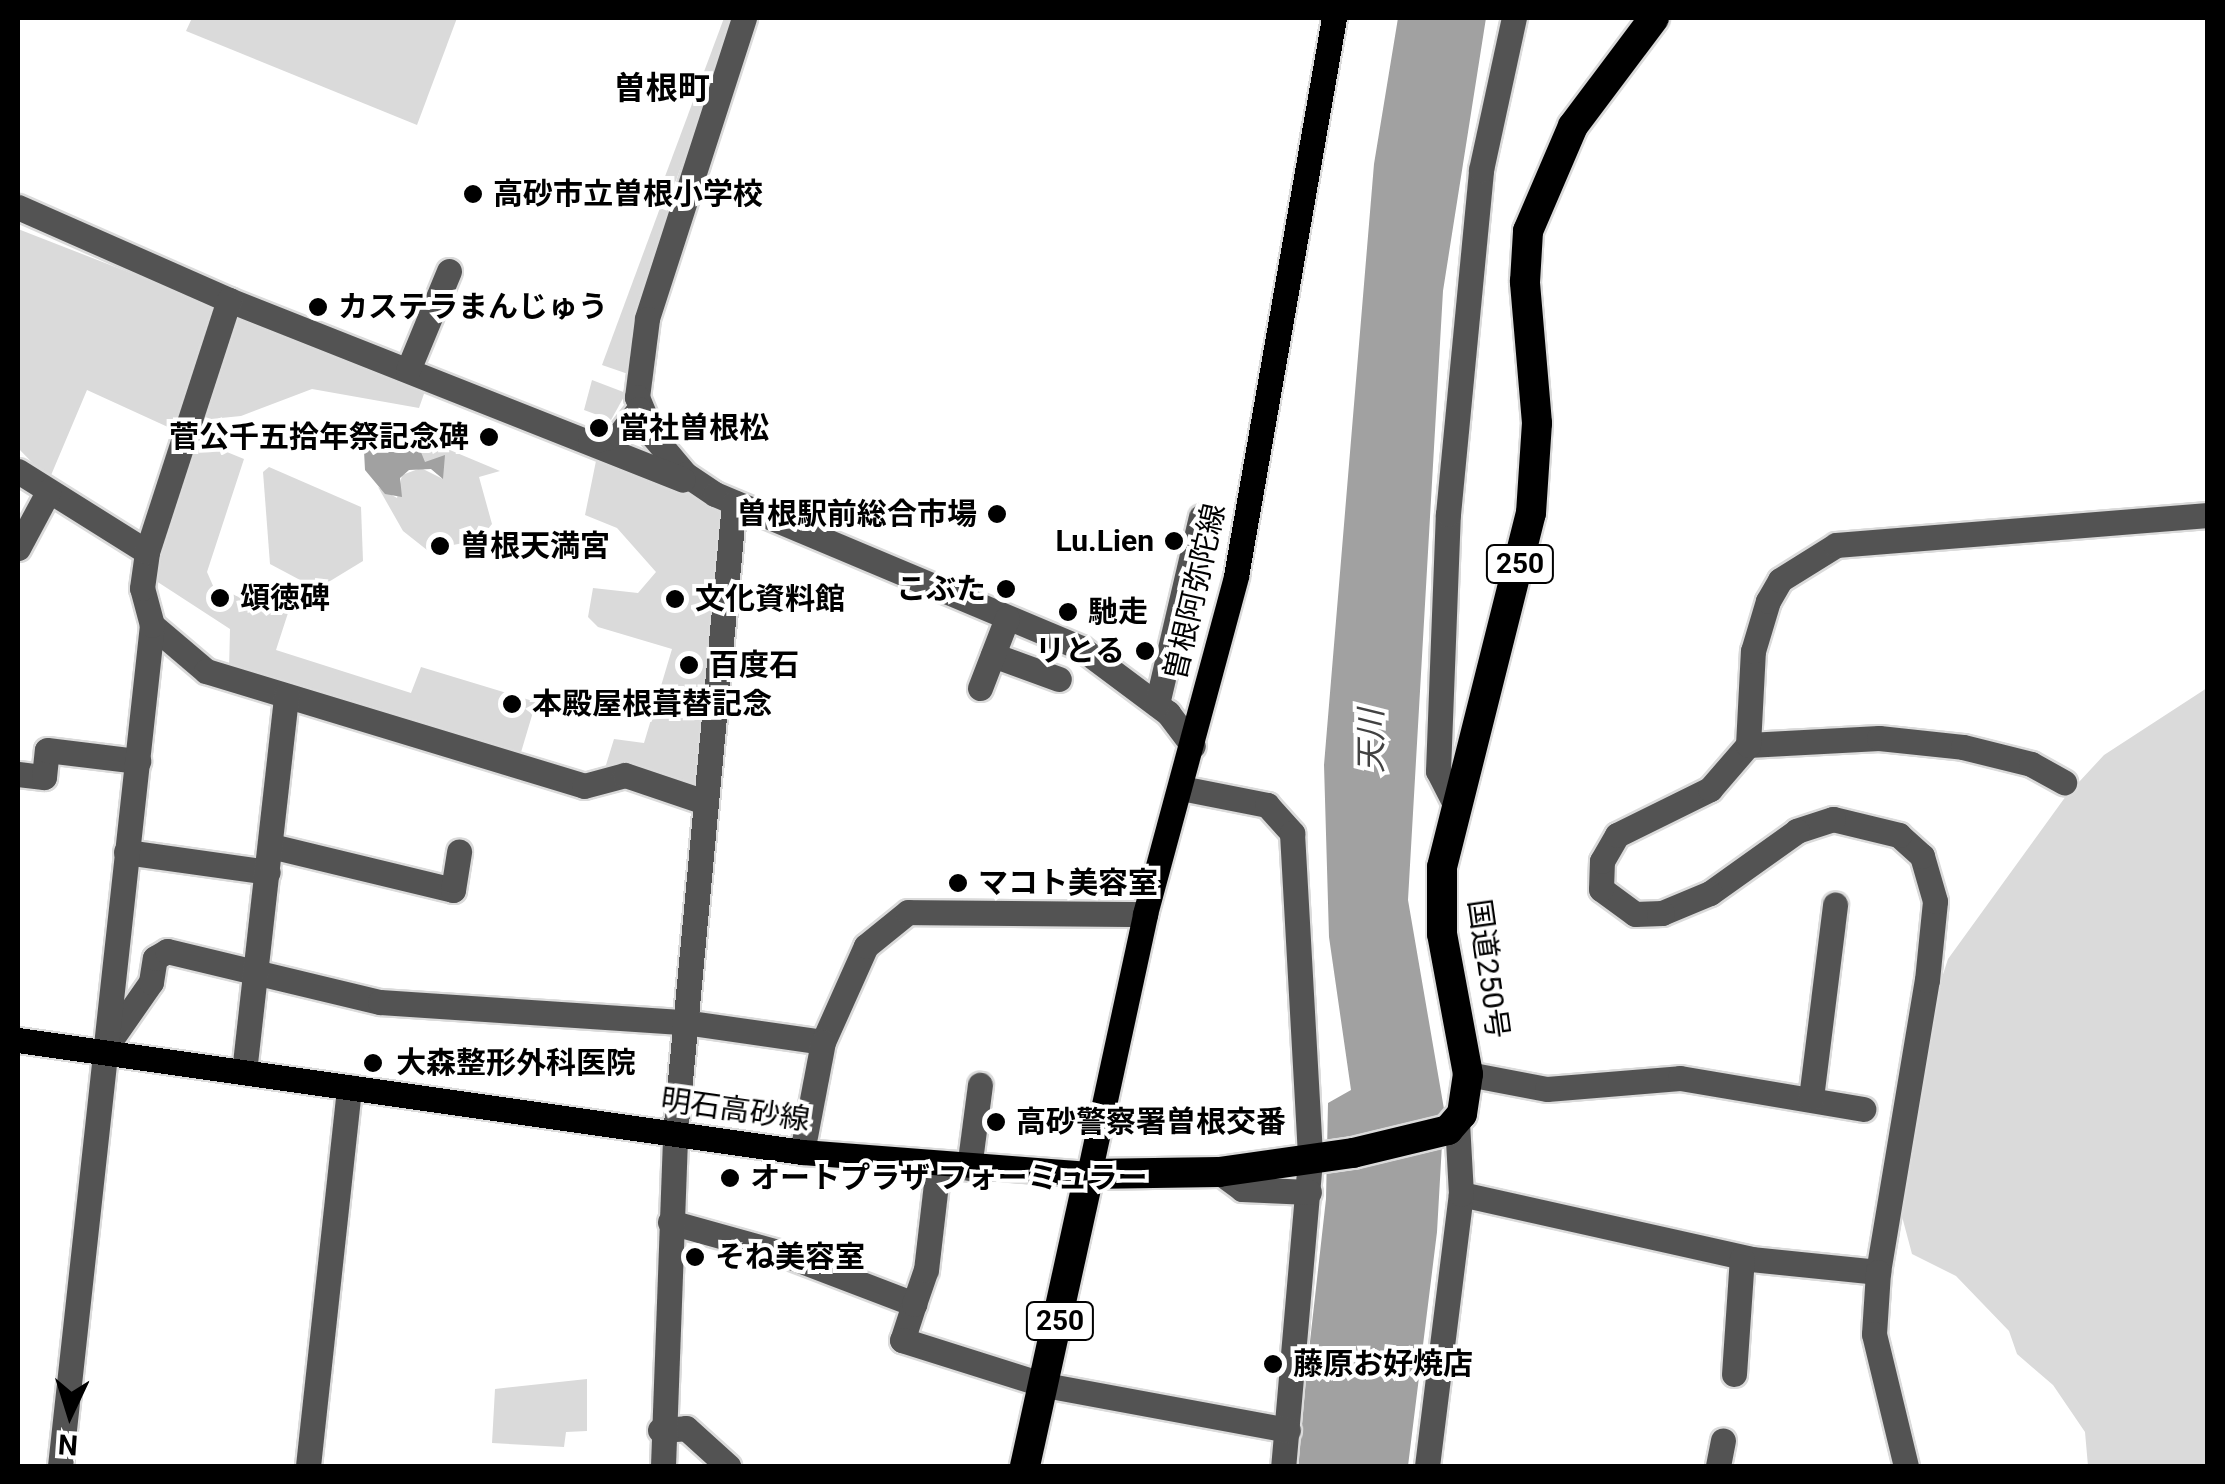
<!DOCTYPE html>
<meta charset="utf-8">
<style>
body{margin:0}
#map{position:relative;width:2225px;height:1484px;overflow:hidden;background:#fff;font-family:Roboto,"Noto Sans JP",sans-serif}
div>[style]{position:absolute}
.green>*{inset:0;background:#dadada}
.water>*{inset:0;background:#a1a1a1}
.roads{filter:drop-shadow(2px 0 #dbdbdb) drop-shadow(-2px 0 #dbdbdb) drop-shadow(0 2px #dbdbdb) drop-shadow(0 -2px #dbdbdb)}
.minor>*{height:25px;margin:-12.5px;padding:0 12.5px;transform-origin:12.5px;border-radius:12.5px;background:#535353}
.major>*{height:25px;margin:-12.5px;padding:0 12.5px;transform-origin:12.5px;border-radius:12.5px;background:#000}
.highway>*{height:30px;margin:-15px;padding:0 15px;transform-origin:15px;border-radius:15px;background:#000}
.dots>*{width:28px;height:28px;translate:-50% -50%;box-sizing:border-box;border:5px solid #fff;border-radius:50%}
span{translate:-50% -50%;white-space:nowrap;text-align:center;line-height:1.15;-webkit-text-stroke:8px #fff;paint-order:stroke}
.shield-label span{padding:2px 8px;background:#fff;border:2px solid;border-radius:8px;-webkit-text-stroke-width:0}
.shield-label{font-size:28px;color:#000;font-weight:700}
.poi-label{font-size:30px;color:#000;font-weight:700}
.left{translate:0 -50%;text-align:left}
.right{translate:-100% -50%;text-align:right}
.street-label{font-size:30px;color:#000}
.neighbourhood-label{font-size:32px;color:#000;font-weight:700}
.water-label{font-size:32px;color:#424242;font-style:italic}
.frame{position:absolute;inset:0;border:20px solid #000;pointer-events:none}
.north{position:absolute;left:20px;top:1364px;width:100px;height:100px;-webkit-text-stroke:8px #fff;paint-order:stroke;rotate:184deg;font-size:28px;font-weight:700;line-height:40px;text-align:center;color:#000}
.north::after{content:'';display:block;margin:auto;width:35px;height:45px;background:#000;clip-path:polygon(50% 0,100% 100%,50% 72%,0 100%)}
</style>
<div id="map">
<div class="green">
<div style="clip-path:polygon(192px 18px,457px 18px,417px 125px,186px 31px)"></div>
<div style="clip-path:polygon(724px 18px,736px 18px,671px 194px,660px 190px)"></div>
<div style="clip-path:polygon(660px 208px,670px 212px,631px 375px,602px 365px)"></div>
<div style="clip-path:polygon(18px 229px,218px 307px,181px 433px,87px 390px,49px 480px,18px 448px)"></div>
<div style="clip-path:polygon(235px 315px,425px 391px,419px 408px,312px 389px,241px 416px,201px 420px)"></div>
<div style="clip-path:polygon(592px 380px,626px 393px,611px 420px,584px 410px)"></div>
<div style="clip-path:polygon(414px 435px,500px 471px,479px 477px,492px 524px,479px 540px,427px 550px,403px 531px,378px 487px,397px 498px,402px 475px,421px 468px,443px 479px,421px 460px)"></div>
<div style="clip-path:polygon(195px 439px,244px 459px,207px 572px,214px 588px,288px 613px,276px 650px,411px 693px,421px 667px,536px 702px,519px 759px,229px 670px,230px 629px,150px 577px)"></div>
<div style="clip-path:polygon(597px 456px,706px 501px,722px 515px,698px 782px,686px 789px,606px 765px,614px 739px,644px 743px,672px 649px,598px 627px,588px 617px,593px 588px,638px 593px,656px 572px,617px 528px,585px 515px)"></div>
<div style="clip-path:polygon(269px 467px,361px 507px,363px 561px,317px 589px,270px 564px,263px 472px)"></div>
<div style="clip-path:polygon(2207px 688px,2207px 1466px,2088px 1466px,2085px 1432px,2053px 1385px,2017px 1354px,2009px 1331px,1956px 1276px,1912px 1254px,1900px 1209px,1930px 1014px,1948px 959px,2066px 796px,2104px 755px)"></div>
<div style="clip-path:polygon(587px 1379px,587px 1431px,566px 1432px,564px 1447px,492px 1443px,495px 1389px)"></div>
</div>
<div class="water">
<div style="clip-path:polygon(1398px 18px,1486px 18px,1443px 291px,1408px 900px,1444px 1109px,1437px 1232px,1408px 1466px,1296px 1466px,1326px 1199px,1328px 1103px,1351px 1090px,1329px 937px,1324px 765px,1374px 164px)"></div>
<div style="clip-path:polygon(372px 420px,414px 435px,425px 462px,445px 455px,443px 479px,431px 469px,409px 470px,400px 478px,402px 497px,385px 494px,365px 470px,363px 432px)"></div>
</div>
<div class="roads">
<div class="minor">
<div style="left:744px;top:18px;width:316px;rotate:107.9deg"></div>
<div style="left:647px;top:319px;width:79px;rotate:97.3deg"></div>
<div style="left:637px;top:397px;width:42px;rotate:67.7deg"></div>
<div style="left:653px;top:436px;width:50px;rotate:49.9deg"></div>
<div style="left:685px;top:474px;width:36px;rotate:34deg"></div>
<div style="left:715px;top:494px;width:397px;rotate:22.8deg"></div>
<div style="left:1081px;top:648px;width:109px;rotate:36.8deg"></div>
<div style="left:1168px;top:713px;width:41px;rotate:52.9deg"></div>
<div style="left:18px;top:207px;width:231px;rotate:23.8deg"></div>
<div style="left:229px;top:300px;width:488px;rotate:21.6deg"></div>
<div style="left:408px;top:370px;width:107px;rotate:-67.5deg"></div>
<div style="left:590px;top:441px;width:30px;rotate:-12deg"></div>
<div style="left:619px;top:435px;width:33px;rotate:-52deg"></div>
<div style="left:18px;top:471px;width:152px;rotate:32.1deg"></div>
<div style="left:18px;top:548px;width:64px;rotate:-61.8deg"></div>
<div style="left:152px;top:625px;width:71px;rotate:40.4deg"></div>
<div style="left:206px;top:671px;width:395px;rotate:16.9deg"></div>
<div style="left:584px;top:786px;width:42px;rotate:-15deg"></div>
<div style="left:625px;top:775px;width:84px;rotate:18.6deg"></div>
<div style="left:993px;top:655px;width:70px;rotate:20deg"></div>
<div style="left:980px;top:688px;width:75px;rotate:-68.9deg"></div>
<div style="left:1157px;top:704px;width:192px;rotate:-76.8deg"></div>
<div style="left:1748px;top:745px;width:131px;rotate:-3.1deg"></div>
<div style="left:1879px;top:738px;width:84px;rotate:6.1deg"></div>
<div style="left:1963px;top:747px;width:70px;rotate:14deg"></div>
<div style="left:2031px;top:764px;width:38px;rotate:29deg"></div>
<div style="left:18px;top:774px;width:26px;rotate:7deg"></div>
<div style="left:44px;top:777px;width:27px;rotate:-84deg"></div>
<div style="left:47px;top:750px;width:92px;rotate:6.9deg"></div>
<div style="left:1181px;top:788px;width:88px;rotate:11.2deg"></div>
<div style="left:1267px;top:805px;width:38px;rotate:48deg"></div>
<div style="left:1292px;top:833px;width:327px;rotate:86.8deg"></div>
<div style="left:1310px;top:1160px;width:307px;rotate:95deg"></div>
<div style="left:1455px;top:804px;width:37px;rotate:-117deg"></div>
<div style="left:1438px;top:771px;width:257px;rotate:-87.8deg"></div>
<div style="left:1448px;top:514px;width:346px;rotate:-84.5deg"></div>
<div style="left:1481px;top:170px;width:156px;rotate:-77.8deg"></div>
<div style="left:271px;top:846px;width:187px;rotate:13.6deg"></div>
<div style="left:453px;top:890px;width:39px;rotate:-81deg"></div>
<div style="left:126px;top:852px;width:143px;rotate:8deg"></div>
<div style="left:105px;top:1048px;width:80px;rotate:-55.1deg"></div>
<div style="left:151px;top:982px;width:24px;rotate:-81deg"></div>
<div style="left:155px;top:958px;width:14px;rotate:-30deg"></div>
<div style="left:167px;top:951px;width:219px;rotate:13.5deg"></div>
<div style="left:380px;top:1002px;width:305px;rotate:3.8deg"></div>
<div style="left:684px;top:1022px;width:140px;rotate:8.2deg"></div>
<div style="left:823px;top:1042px;width:105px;rotate:-65.9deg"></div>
<div style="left:866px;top:946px;width:54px;rotate:-39deg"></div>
<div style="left:908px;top:912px;width:237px;rotate:0.5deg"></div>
<div style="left:244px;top:1072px;width:378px;rotate:-83.6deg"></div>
<div style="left:1468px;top:1074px;width:80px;rotate:10.8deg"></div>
<div style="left:1547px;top:1089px;width:133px;rotate:-4.7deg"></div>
<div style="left:1680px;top:1078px;width:186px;rotate:9.6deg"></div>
<div style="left:1811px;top:1098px;width:195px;rotate:-82.9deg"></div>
<div style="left:802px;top:1152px;width:112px;rotate:-79.2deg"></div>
<div style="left:969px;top:1168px;width:84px;rotate:-82.5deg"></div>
<div style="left:1219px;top:1172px;width:29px;rotate:36deg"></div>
<div style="left:1242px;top:1189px;width:67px;rotate:2.6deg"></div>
<div style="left:1461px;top:1194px;width:297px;rotate:12.6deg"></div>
<div style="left:1751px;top:1259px;width:128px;rotate:5.8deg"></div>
<div style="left:1878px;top:1272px;width:296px;rotate:-80.5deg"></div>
<div style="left:1927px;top:980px;width:79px;rotate:-84.2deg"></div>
<div style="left:1935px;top:901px;width:47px;rotate:-106.1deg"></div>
<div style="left:1922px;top:856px;width:31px;rotate:-138deg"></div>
<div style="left:1899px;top:835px;width:68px;rotate:-166.4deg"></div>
<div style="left:1833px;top:819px;width:38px;rotate:162deg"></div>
<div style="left:1797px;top:831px;width:107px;rotate:144.5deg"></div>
<div style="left:1710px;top:893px;width:52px;rotate:157.4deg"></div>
<div style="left:1662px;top:913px;width:27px;rotate:178deg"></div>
<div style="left:1635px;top:914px;width:42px;rotate:-143.7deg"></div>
<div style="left:1601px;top:889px;width:28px;rotate:-88deg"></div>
<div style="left:1602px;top:861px;width:30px;rotate:-60deg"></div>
<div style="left:1617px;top:835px;width:104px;rotate:-26.3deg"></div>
<div style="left:1710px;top:789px;width:58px;rotate:-49.2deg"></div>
<div style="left:1748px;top:745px;width:94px;rotate:-87deg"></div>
<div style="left:1753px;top:651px;width:52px;rotate:-73.3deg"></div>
<div style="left:1768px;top:601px;width:24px;rotate:-60deg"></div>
<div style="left:1780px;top:580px;width:66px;rotate:-32deg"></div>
<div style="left:1836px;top:545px;width:373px;rotate:-4.6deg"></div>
<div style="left:670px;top:1222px;width:112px;rotate:15.5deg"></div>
<div style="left:778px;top:1252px;width:146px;rotate:20.9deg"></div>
<div style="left:914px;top:1304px;width:38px;rotate:108deg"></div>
<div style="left:902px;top:1340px;width:150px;rotate:17.5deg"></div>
<div style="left:1045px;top:1385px;width:247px;rotate:10.5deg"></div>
<div style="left:1878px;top:1272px;width:62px;rotate:93.7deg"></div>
<div style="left:1874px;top:1334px;width:136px;rotate:76.4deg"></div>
<div style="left:914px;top:1304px;width:36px;rotate:-71deg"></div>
<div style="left:926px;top:1270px;width:105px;rotate:-83.4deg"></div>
<div style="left:1734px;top:1374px;width:116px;rotate:-86.1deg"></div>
<div style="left:660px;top:1430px;width:26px;rotate:-4deg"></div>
<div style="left:686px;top:1428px;width:57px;rotate:42.1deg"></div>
<div style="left:60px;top:1466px;width:846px;rotate:-83.76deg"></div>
<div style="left:152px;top:625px;width:38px;rotate:-105deg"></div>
<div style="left:142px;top:588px;width:36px;rotate:-82deg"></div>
<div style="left:147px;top:552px;width:265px;rotate:-72deg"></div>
<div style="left:308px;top:1466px;width:381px;rotate:-83.8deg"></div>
<div style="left:663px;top:1466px;width:332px;rotate:-87.9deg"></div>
<div style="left:675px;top:1134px;width:634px;rotate:-84.66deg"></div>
<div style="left:1427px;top:1466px;width:274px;rotate:-82.9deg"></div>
<div style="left:1461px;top:1194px;width:72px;rotate:-93.2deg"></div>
<div style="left:1718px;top:1466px;width:26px;rotate:-79deg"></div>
</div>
<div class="major">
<div style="left:18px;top:1040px;width:792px;rotate:8.13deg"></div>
<div style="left:802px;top:1152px;width:288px;rotate:4.4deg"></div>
<div style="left:1089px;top:1174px;width:266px;rotate:-77.8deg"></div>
<div style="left:1145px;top:914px;width:350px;rotate:-74.9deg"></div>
<div style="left:1236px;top:576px;width:567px;rotate:-80.04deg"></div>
</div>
<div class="highway">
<div style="left:1025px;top:1466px;width:299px;rotate:-77.6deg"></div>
<div style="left:1089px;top:1174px;width:130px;rotate:-0.9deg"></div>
<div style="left:1219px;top:1172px;width:135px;rotate:-8.1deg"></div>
<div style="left:1353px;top:1153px;width:98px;rotate:-13.6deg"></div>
<div style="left:1448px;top:1130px;width:21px;rotate:-49deg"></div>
<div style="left:1462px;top:1114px;width:40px;rotate:-81.5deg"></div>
<div style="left:1468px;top:1074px;width:142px;rotate:-100.5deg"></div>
<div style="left:1442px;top:934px;width:67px;rotate:-90deg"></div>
<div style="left:1442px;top:867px;width:365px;rotate:-75.9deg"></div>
<div style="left:1531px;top:513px;width:90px;rotate:-86.2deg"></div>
<div style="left:1537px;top:423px;width:142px;rotate:-94.9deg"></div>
<div style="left:1525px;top:282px;width:51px;rotate:-86.6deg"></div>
<div style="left:1528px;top:231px;width:114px;rotate:-66.8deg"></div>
<div style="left:1573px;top:126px;width:135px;rotate:-53.1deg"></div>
</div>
</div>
<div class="dots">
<div style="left:473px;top:194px;background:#000"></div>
<div style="left:318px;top:307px;background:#000"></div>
<div style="left:599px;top:428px;background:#000"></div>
<div style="left:489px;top:437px;background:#000"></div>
<div style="left:997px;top:514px;background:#000"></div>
<div style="left:1174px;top:541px;background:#000"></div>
<div style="left:440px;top:546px;background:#000"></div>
<div style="left:1006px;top:589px;background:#000"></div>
<div style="left:220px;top:598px;background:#000"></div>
<div style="left:675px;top:599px;background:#000"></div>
<div style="left:1068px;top:612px;background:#000"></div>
<div style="left:1145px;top:651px;background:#000"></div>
<div style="left:689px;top:665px;background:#000"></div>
<div style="left:512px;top:704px;background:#000"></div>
<div style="left:958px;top:883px;background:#000"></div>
<div style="left:373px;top:1063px;background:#000"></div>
<div style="left:996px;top:1122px;background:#000"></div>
<div style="left:730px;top:1178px;background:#000"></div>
<div style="left:695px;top:1257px;background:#000"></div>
<div style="left:1273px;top:1364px;background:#000"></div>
</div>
<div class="shield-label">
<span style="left:1520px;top:564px">250</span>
<span style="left:1060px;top:1321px">250</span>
</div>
<div class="poi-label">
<span class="left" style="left:493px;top:194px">高砂市立曽根小学校</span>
<span class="left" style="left:338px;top:307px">カステラまんじゅう</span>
<span class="left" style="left:619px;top:428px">當社曽根松</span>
<span class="right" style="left:469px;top:437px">菅公千五拾年祭記念碑</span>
<span class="right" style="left:977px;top:514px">曽根駅前総合市場</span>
<span class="right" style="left:1154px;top:541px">Lu.Lien</span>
<span class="left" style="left:460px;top:546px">曽根天満宮</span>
<span class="right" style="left:986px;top:589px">こぶた</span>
<span class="left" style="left:240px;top:598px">頌徳碑</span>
<span class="left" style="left:695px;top:599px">文化資料館</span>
<span class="left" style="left:1088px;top:612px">馳走</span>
<span class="right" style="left:1125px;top:651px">リとる</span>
<span class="left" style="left:709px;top:665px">百度石</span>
<span class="left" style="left:532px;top:704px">本殿屋根葺替記念</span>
<span class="left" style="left:978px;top:883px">マコト美容室</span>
<span class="left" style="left:396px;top:1063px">大森整形外科医院</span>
<span class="left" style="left:1016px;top:1122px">高砂警察署曽根交番</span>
<span class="left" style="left:750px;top:1178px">オートプラザ フォーミュラー</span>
<span class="left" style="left:715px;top:1257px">そね美容室</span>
<span class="left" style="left:1293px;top:1364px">藤原お好焼店</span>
</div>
<div class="street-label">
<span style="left:1195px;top:592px;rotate:-77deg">曽根阿弥陀線</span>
<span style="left:1488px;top:969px;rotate:82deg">国道250号</span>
<span style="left:735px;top:1110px;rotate:8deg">明石高砂線</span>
</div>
<div class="neighbourhood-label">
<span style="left:662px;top:88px">曽根町</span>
</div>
<div class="water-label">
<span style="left:1371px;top:741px;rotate:-90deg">天川</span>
</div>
<div class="frame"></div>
<div class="north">N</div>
</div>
